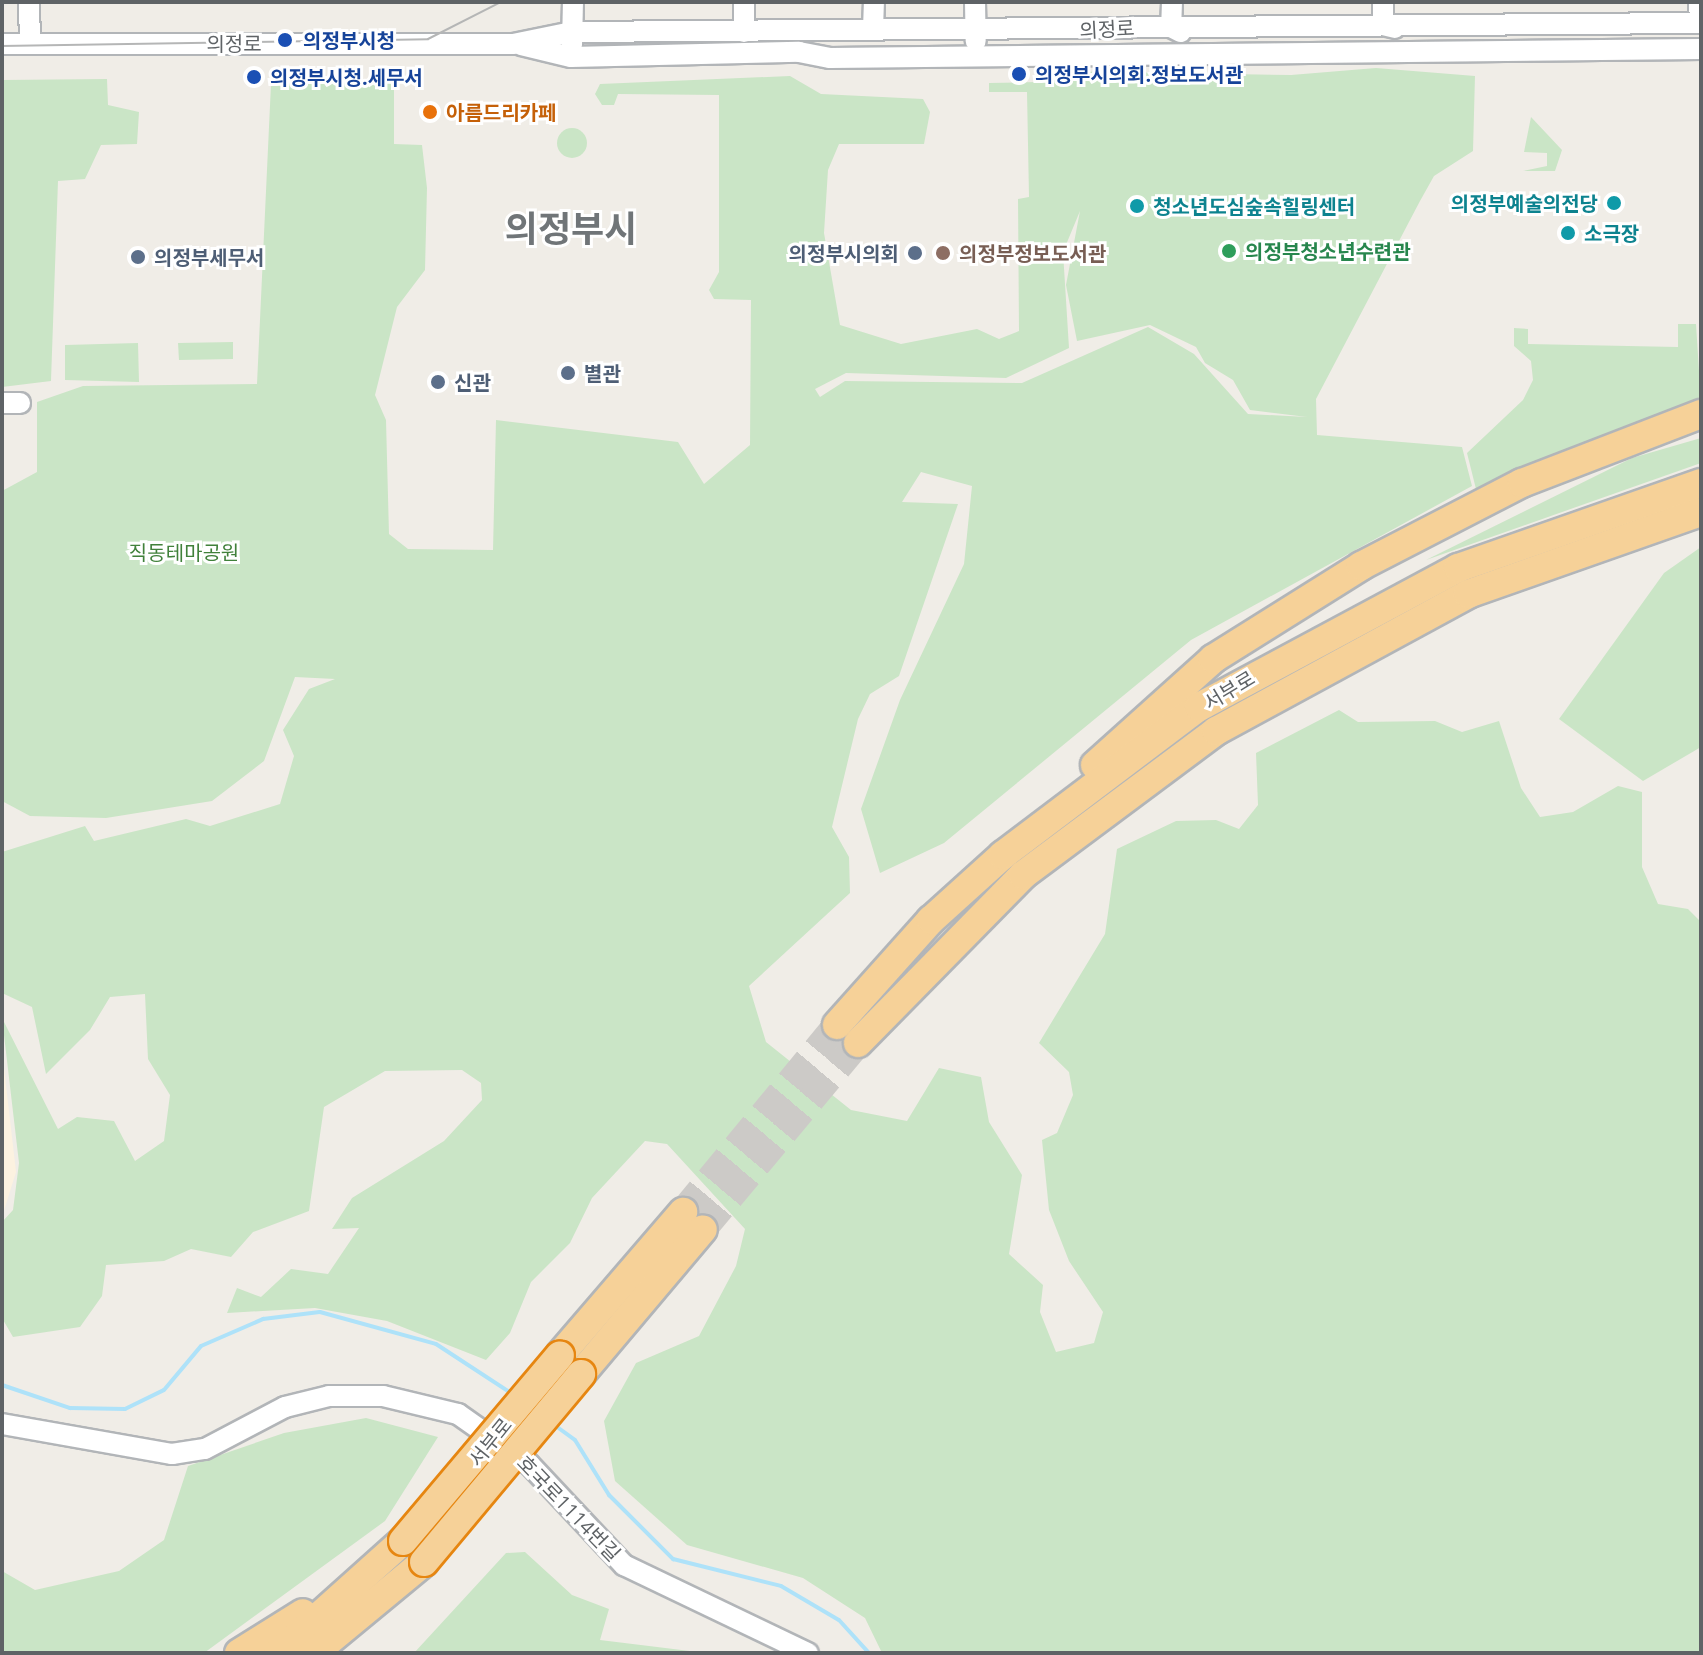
<!DOCTYPE html>
<meta charset="utf-8">
<style>
body{margin:0}
#map{position:relative;width:1703px;height:1655px;overflow:hidden;background:#f0ede7;font-family:"Open Sans","Noto Sans KR",sans-serif}
div>[style]{position:absolute}
.commercial>*{inset:0;background:#fcf2e0}
.green>*{inset:0;background:#cae5c6}
.round{border-radius:50%}
.stream>*{height:4px;margin:-2px;padding:0 2px;transform-origin:2px;border-radius:2px;background:#aee2f9}
.highway-tunnel>*{height:28px;margin-top:-14px;transform-origin:0;background:repeating-linear-gradient(90deg,#cccac7 0 28px,transparent 0 42px)}
.roads{filter:drop-shadow(2px 0 #b2b5b8) drop-shadow(-2px 0 #b2b5b8) drop-shadow(0 2px #b2b5b8) drop-shadow(0 -2px #b2b5b8)}
.minor>*{height:20px;margin:-10px;padding:0 10px;transform-origin:10px;border-radius:10px;background:#fff}
.highway>*{height:28px;margin:-14px;padding:0 14px;transform-origin:14px;border-radius:14px;background:#f6d198}
.tram>*{height:2px;margin:-1px;padding:0 1px;transform-origin:1px;border-radius:1px;background:#b5b6b6}
.bridges{filter:drop-shadow(2px 0 #e68611) drop-shadow(-2px 0 #e68611) drop-shadow(0 2px #e68611) drop-shadow(0 -2px #e68611)}
.highway-bridge>*{height:28px;margin:-14px;padding:0 14px;transform-origin:14px;border-radius:14px;background:#f6d198}
.dots>*{width:22px;height:22px;translate:-50% -50%;box-sizing:border-box;border:4px solid #fff;border-radius:50%}
span{translate:-50% -50%;white-space:nowrap;text-align:center;line-height:1.15;-webkit-text-stroke:6px #fff;paint-order:stroke}
.street-label{font-size:20px;color:#5f6366}
.transit-label{font-size:20px;color:#164399;font-weight:700}
.left{translate:0 -50%;text-align:left}
.food-label{font-size:20px;color:#c56008;font-weight:700}
.culture-label{font-size:20px;color:#0d838f;font-weight:700}
.right{translate:-100% -50%;text-align:right}
.leisure-label{font-size:20px;color:#27864d;font-weight:700}
.service-label{font-size:20px;color:#4e5e75;font-weight:700}
.education-label{font-size:20px;color:#785e54;font-weight:700}
.park-label{font-size:20px;color:#41813b}
.town-label{font-size:36px;color:#707578;font-weight:700}
.frame{position:absolute;inset:0;border:4px solid #5f6366;pointer-events:none}
</style>
<div id="map">
<div class="commercial">
<div style="clip-path:polygon(2px 1051px,16px 1172px,2px 1217px)"></div>
</div>
<div class="green">
<div style="clip-path:polygon(evenodd,1376px 68px,1475px 76px,1473px 151px,1434px 176px,1420px 201px,1316px 399px,1317px 435px,1462px 447px,1472px 486px,1191px 640px,944px 843px,880px 873px,861px 809px,900px 700px,964px 564px,972px 486px,921px 472px,902px 502px,958px 504px,899px 676px,870px 694px,858px 719px,832px 827px,849px 857px,850px 893px,749px 986px,766px 1042px,851px 1110px,907px 1121px,939px 1068px,981px 1077px,989px 1122px,1022px 1175px,1009px 1254px,1043px 1285px,1040px 1312px,1056px 1352px,1094px 1343px,1103px 1312px,1069px 1261px,1049px 1210px,1042px 1140px,1057px 1133px,1073px 1095px,1069px 1072px,1039px 1043px,1105px 934px,1117px 849px,1176px 821px,1216px 820px,1239px 829px,1258px 805px,1256px 753px,1339px 710px,1358px 722px,1435px 721px,1462px 732px,1499px 721px,1521px 788px,1540px 817px,1573px 812px,1618px 786px,1642px 792px,1642px 867px,1658px 904px,1688px 909px,1701px 922px,1701px 1653px,882px 1653px,865px 1618px,803px 1578px,687px 1545px,615px 1481px,604px 1421px,636px 1363px,699px 1336px,736px 1266px,745px 1229px,667px 1144px,645px 1141px,592px 1198px,570px 1243px,531px 1282px,510px 1333px,486px 1360px,387px 1321px,315px 1308px,227px 1313px,237px 1288px,261px 1297px,291px 1269px,328px 1274px,359px 1228px,332px 1229px,352px 1198px,444px 1141px,482px 1100px,481px 1083px,462px 1070px,385px 1071px,324px 1107px,309px 1211px,253px 1232px,231px 1257px,191px 1249px,164px 1261px,106px 1265px,102px 1296px,80px 1327px,13px 1337px,2px 1318px,2px 1222px,13px 1210px,19px 1163px,2px 1018px,58px 1129px,77px 1117px,114px 1121px,135px 1161px,164px 1141px,170px 1095px,148px 1059px,145px 994px,110px 997px,90px 1030px,46px 1074px,32px 1007px,2px 993px,2px 852px,85px 826px,94px 841px,186px 819px,210px 826px,280px 804px,294px 756px,283px 730px,309px 689px,335px 679px,295px 677px,264px 761px,212px 801px,106px 818px,30px 816px,2px 801px,2px 491px,37px 472px,37px 402px,83px 386px,257px 384px,271px 84px,394px 81px,394px 144px,422px 145px,427px 188px,425px 270px,397px 307px,375px 395px,386px 420px,389px 534px,408px 549px,493px 550px,496px 420px,678px 442px,704px 484px,750px 445px,751px 300px,714px 299px,709px 290px,719px 272px,719px 95px,618px 94px,614px 105px,602px 105px,595px 94px,600px 84px,790px 76px,821px 94px,923px 99px,930px 112px,924px 144px,839px 144px,828px 170px,824px 233px,840px 325px,901px 344px,977px 329px,999px 339px,1019px 331px,1018px 199px,1029px 197px,1027px 92px,989px 92px,989px 83px,1037px 82px,1052px 71px,1291px 75px,1376px 68px,1080px 211px,1066px 285px,1077px 341px,1150px 325px,1196px 347px,1205px 363px,1233px 380px,1250px 410px,1307px 417px,1248px 414px,1194px 354px,1148px 327px,1022px 383px,845px 381px,820px 397px,815px 389px,846px 373px,1006px 378px,1069px 348px,1063px 252px,1080px 211px)"></div>
<div style="clip-path:polygon(107px 79px,108px 105px,139px 112px,137px 144px,101px 145px,85px 179px,58px 181px,51px 381px,2px 387px,2px 80px)"></div>
<div style="clip-path:polygon(1531px 117px,1562px 150px,1555px 171px,1523px 171px,1547px 166px,1547px 153px,1524px 152px)"></div>
<div class="round" style="left:557px;top:128px;width:30px;height:30px"></div>
<div style="clip-path:polygon(1678px 324px,1696px 324px,1701px 402px,1572px 448px,1477px 493px,1467px 453px,1523px 400px,1533px 380px,1531px 361px,1514px 346px,1514px 328px,1528px 329px,1528px 344px,1678px 347px)"></div>
<div style="clip-path:polygon(233px 342px,233px 359px,179px 360px,178px 343px)"></div>
<div style="clip-path:polygon(138px 343px,139px 382px,65px 380px,65px 345px)"></div>
<div style="clip-path:polygon(1701px 438px,1701px 463px,1426px 560px,1632px 458px)"></div>
<div style="clip-path:polygon(1701px 547px,1701px 747px,1643px 781px,1559px 719px,1664px 573px)"></div>
<div style="clip-path:polygon(366px 1418px,438px 1437px,385px 1521px,204px 1653px,2px 1653px,2px 1571px,35px 1590px,119px 1571px,164px 1540px,188px 1466px,284px 1433px)"></div>
<div style="clip-path:polygon(525px 1552px,572px 1595px,609px 1609px,600px 1640px,706px 1653px,414px 1653px,506px 1553px)"></div>
</div>
<div class="stream">
<div style="left:2px;top:1385px;width:72px;rotate:18.7deg"></div>
<div style="left:70px;top:1408px;width:55px;rotate:1deg"></div>
<div style="left:125px;top:1409px;width:43px;rotate:-26deg"></div>
<div style="left:164px;top:1390px;width:57px;rotate:-49.9deg"></div>
<div style="left:201px;top:1346px;width:68px;rotate:-23.5deg"></div>
<div style="left:263px;top:1319px;width:57px;rotate:-7deg"></div>
<div style="left:320px;top:1312px;width:120px;rotate:15.4deg"></div>
<div style="left:436px;top:1344px;width:93px;rotate:33.2deg"></div>
<div style="left:553px;top:1424px;width:27px;rotate:36deg"></div>
<div style="left:575px;top:1440px;width:65px;rotate:58.3deg"></div>
<div style="left:609px;top:1495px;width:91px;rotate:45deg"></div>
<div style="left:673px;top:1559px;width:111px;rotate:14deg"></div>
<div style="left:781px;top:1586px;width:67px;rotate:30.4deg"></div>
<div style="left:839px;top:1620px;width:45px;rotate:47.7deg"></div>
</div>
<div class="highway-tunnel">
<div style="left:683px;top:1212px;width:242px;rotate:-50.5deg"></div>
<div style="left:703px;top:1229px;width:242px;rotate:-50.2deg"></div>
</div>
<div class="roads">
<div class="minor">
<div style="left:29px;top:2px;width:41px;rotate:88.6deg"></div>
<div style="left:975px;top:2px;width:39px;rotate:89deg"></div>
<div style="left:1172px;top:2px;width:25px;rotate:92deg"></div>
<div style="left:1171px;top:27px;width:11px;rotate:27deg"></div>
<div style="left:1383px;top:2px;width:23px;rotate:90deg"></div>
<div style="left:1383px;top:25px;width:12px;rotate:14deg"></div>
<div style="left:1699px;top:2px;width:21px;rotate:87deg"></div>
<div style="left:873px;top:29px;width:27px;rotate:-88deg"></div>
<div style="left:744px;top:32px;width:30px;rotate:-90deg"></div>
<div style="left:2px;top:44px;width:511px"></div>
<div style="left:513px;top:44px;width:60px;rotate:-11.5deg"></div>
<div style="left:572px;top:32px;width:1129px;rotate:-0.46deg"></div>
<div style="left:521px;top:45px;width:51px;rotate:13.5deg"></div>
<div style="left:571px;top:57px;width:228px;rotate:-1.3deg"></div>
<div style="left:799px;top:52px;width:32px;rotate:11deg"></div>
<div style="left:830px;top:58px;width:871px;rotate:-0.59deg"></div>
<div style="left:572px;top:45px;width:43px;rotate:-88.7deg"></div>
<div style="left:2px;top:403px;width:18px"></div>
<div style="left:2px;top:1424px;width:173px;rotate:10deg"></div>
<div style="left:172px;top:1454px;width:33px;rotate:-9deg"></div>
<div style="left:205px;top:1449px;width:90px;rotate:-27.7deg"></div>
<div style="left:285px;top:1407px;width:45px;rotate:-14deg"></div>
<div style="left:329px;top:1396px;width:54px"></div>
<div style="left:383px;top:1396px;width:77px;rotate:13.5deg"></div>
<div style="left:458px;top:1414px;width:87px;rotate:35.2deg"></div>
<div style="left:529px;top:1464px;width:139px;rotate:46.8deg"></div>
<div style="left:624px;top:1565px;width:204px;rotate:25.6deg"></div>
</div>
<div class="highway">
<div style="left:1095px;top:765px;width:159px;rotate:-41.9deg"></div>
<div style="left:1213px;top:659px;width:175px;rotate:-32.1deg"></div>
<div style="left:1361px;top:566px;width:181px;rotate:-27.3deg"></div>
<div style="left:1522px;top:483px;width:192px;rotate:-21.1deg"></div>
<div style="left:837px;top:1025px;width:141px;rotate:-48.2deg"></div>
<div style="left:931px;top:920px;width:97px;rotate:-42.1deg"></div>
<div style="left:1003px;top:855px;width:246px;rotate:-37.1deg"></div>
<div style="left:1199px;top:707px;width:294px;rotate:-28.2deg"></div>
<div style="left:1458px;top:568px;width:257px;rotate:-19.3deg"></div>
<div style="left:858px;top:1043px;width:235px;rotate:-45.5deg"></div>
<div style="left:1023px;top:875px;width:241px;rotate:-36.7deg"></div>
<div style="left:1216px;top:731px;width:287px;rotate:-28.5deg"></div>
<div style="left:1468px;top:594px;width:247px;rotate:-19.4deg"></div>
<div style="left:560px;top:1355px;width:189px;rotate:-49.3deg"></div>
<div style="left:581px;top:1374px;width:189px;rotate:-49.9deg"></div>
<div style="left:239px;top:1653px;width:75px;rotate:-32deg"></div>
<div style="left:278px;top:1653px;width:168px;rotate:-41.9deg"></div>
<div style="left:314px;top:1653px;width:143px;rotate:-39.6deg"></div>
</div>
</div>
<div class="tram">
<div style="left:2px;top:46px;width:426px;rotate:-0.9deg"></div>
<div style="left:428px;top:39px;width:82px;rotate:-26.9deg"></div>
</div>
<div class="bridges">
<div class="highway-bridge">
<div style="left:403px;top:1541px;width:243px;rotate:-49.8deg"></div>
<div style="left:424px;top:1562px;width:245px;rotate:-50.1deg"></div>
</div>
</div>
<div class="dots">
<div style="left:285px;top:40px;background:#1a4fb4"></div>
<div style="left:1019px;top:74px;background:#1a4fb4"></div>
<div style="left:254px;top:77px;background:#1a4fb4"></div>
<div style="left:430px;top:112px;background:#e8710a"></div>
<div style="left:1614px;top:203px;background:#0f9aa8"></div>
<div style="left:1137px;top:206px;background:#0f9aa8"></div>
<div style="left:1568px;top:233px;background:#0f9aa8"></div>
<div style="left:1229px;top:251px;background:#2e9e5b"></div>
<div style="left:915px;top:253px;background:#5c6f8a"></div>
<div style="left:943px;top:253px;background:#8d6e63"></div>
<div style="left:138px;top:257px;background:#5c6f8a"></div>
<div style="left:568px;top:373px;background:#5c6f8a"></div>
<div style="left:438px;top:382px;background:#5c6f8a"></div>
</div>
<div class="street-label">
<span style="left:1107px;top:29px;rotate:-3deg">의정로</span>
<span style="left:234px;top:43px">의정로</span>
<span style="left:1229px;top:690px;rotate:-31deg">서부로</span>
<span style="left:490px;top:1442px;rotate:-51deg">서부로</span>
<span style="left:569px;top:1508px;rotate:46deg">호국로1114번길</span>
</div>
<div class="transit-label">
<span class="left" style="left:303px;top:40px">의정부시청</span>
<span class="left" style="left:1035px;top:74px">의정부시의회.정보도서관</span>
<span class="left" style="left:270px;top:77px">의정부시청.세무서</span>
</div>
<div class="food-label">
<span class="left" style="left:446px;top:112px">아름드리카페</span>
</div>
<div class="culture-label">
<span class="right" style="left:1598px;top:203px">의정부예술의전당</span>
<span class="left" style="left:1153px;top:206px">청소년도심숲속힐링센터</span>
<span class="left" style="left:1584px;top:233px">소극장</span>
</div>
<div class="leisure-label">
<span class="left" style="left:1245px;top:251px">의정부청소년수련관</span>
</div>
<div class="service-label">
<span class="right" style="left:899px;top:253px">의정부시의회</span>
<span class="left" style="left:154px;top:257px">의정부세무서</span>
<span class="left" style="left:584px;top:373px">별관</span>
<span class="left" style="left:454px;top:382px">신관</span>
</div>
<div class="education-label">
<span class="left" style="left:959px;top:253px">의정부정보도서관</span>
</div>
<div class="park-label">
<span style="left:184px;top:552px">직동테마공원</span>
</div>
<div class="town-label">
<span style="left:571px;top:229px">의정부시</span>
</div>
<div class="frame"></div>
</div>
